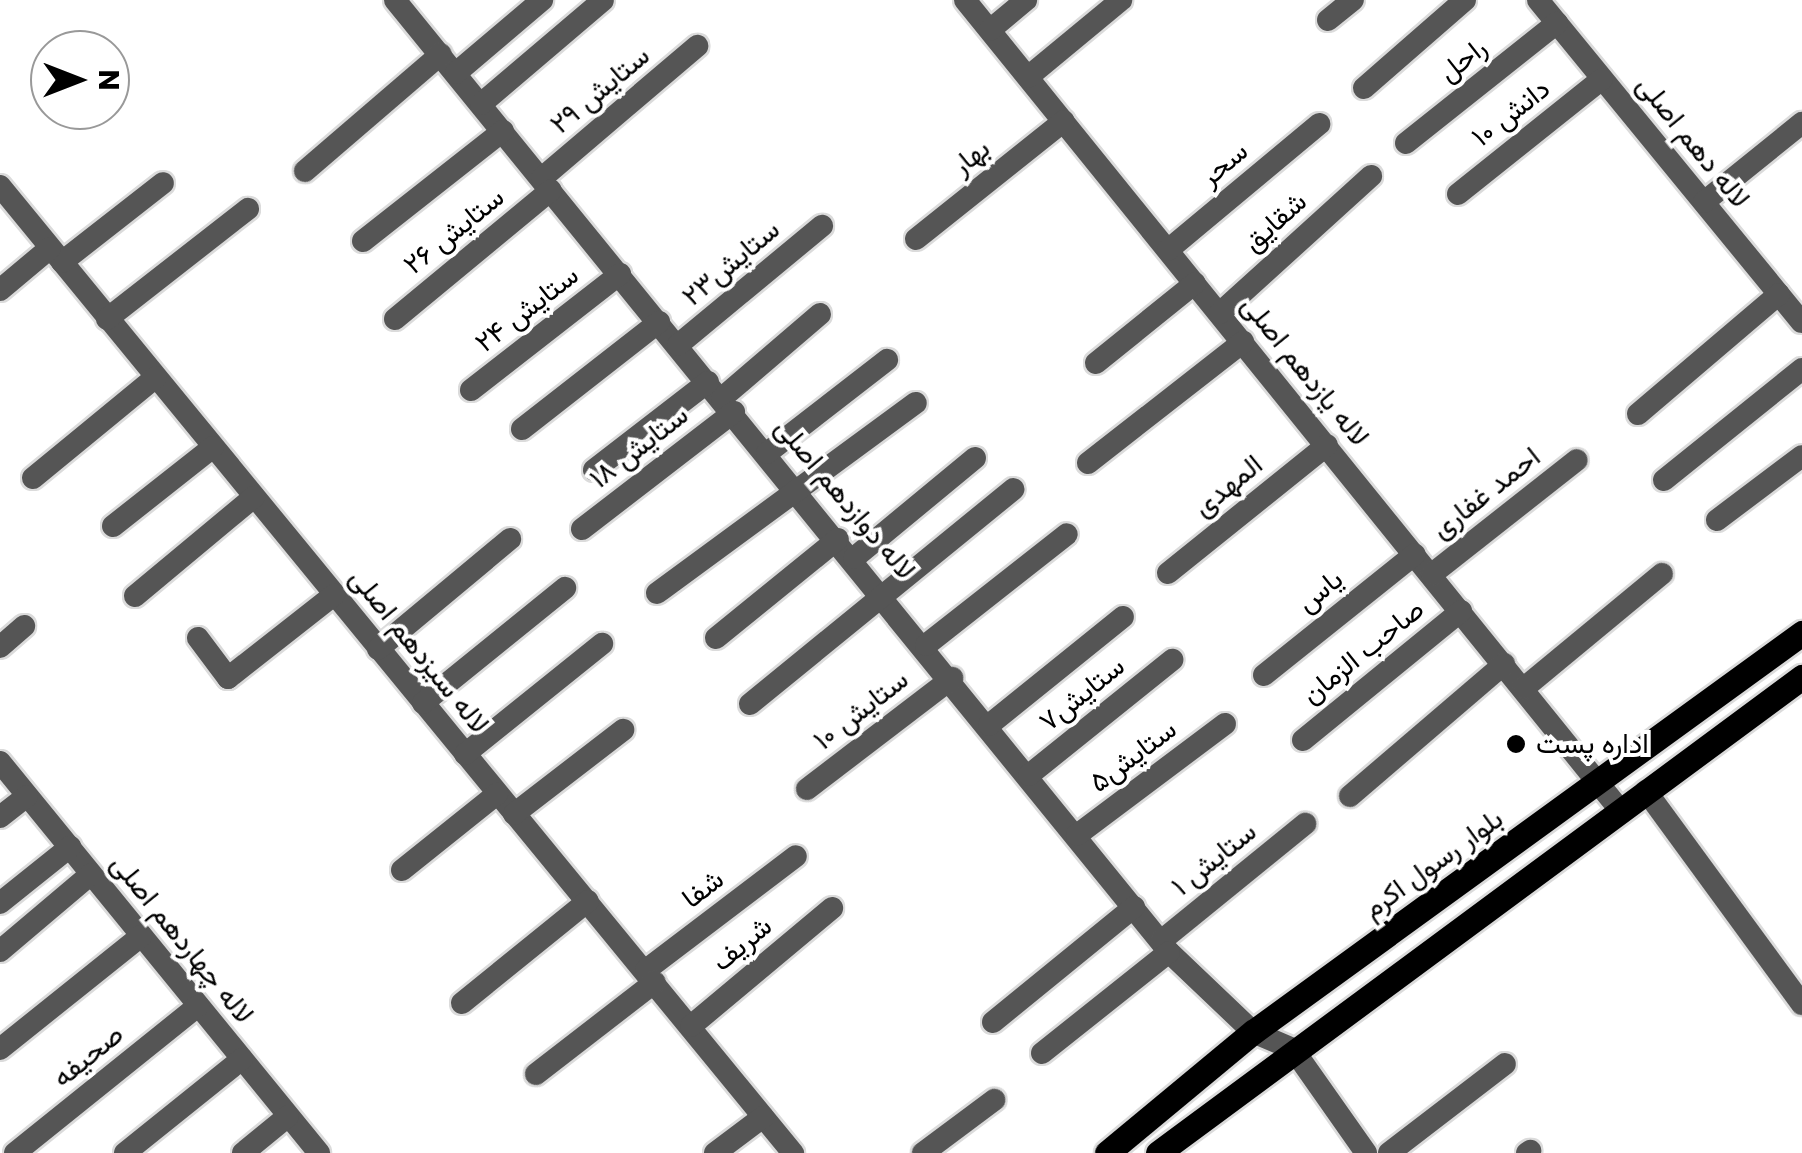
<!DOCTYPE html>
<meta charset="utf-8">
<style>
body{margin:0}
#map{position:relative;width:1802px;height:1153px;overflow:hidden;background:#fff;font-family:Poppins,Vazirmatn,sans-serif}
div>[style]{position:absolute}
.roads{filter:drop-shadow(2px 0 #dbdbdb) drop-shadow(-2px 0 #dbdbdb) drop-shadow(0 2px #dbdbdb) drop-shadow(0 -2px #dbdbdb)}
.minor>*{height:22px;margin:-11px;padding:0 11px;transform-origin:11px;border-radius:11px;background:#555}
.major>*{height:25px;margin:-12.5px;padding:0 12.5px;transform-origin:12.5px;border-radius:12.5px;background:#000}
.dots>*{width:28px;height:28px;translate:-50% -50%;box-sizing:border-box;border:5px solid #fff;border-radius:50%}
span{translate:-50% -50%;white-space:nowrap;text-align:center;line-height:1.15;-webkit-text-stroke:8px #fff;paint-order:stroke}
.street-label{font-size:28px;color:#000}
.poi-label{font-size:28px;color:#000}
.left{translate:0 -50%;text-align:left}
.north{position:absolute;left:30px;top:30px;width:100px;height:100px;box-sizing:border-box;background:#fff;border:2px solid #999;border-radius:50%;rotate:90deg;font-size:28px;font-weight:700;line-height:40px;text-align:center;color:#000}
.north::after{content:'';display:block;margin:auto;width:35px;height:45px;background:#000;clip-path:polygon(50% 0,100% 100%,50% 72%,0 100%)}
</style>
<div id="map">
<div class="roads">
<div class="minor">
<div style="left:395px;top:0;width:1227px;rotate:50.89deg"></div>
<div style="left:1169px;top:952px;width:116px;rotate:43.6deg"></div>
<div style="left:1253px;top:1032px;width:43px;rotate:23deg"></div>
<div style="left:1293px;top:1049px;width:127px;rotate:54.9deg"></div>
<div style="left:965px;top:0;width:1042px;rotate:51.04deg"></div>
<div style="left:1538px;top:0;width:416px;rotate:50.7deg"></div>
<div style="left:1328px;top:20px;width:32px;rotate:-39deg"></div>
<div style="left:990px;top:30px;width:47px;rotate:-39.8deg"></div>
<div style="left:456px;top:73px;width:113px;rotate:-40.3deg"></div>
<div style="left:1028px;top:77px;width:121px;rotate:-39.6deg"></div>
<div style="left:1364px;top:88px;width:134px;rotate:-41.1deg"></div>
<div style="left:481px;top:104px;width:160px;rotate:-40.4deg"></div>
<div style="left:1406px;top:143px;width:193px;rotate:-38.5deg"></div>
<div style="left:305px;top:171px;width:179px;rotate:-40.7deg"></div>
<div style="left:542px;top:178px;width:204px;rotate:-40.4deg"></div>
<div style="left:0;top:186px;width:1251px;rotate:50.65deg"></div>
<div style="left:1458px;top:194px;width:184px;rotate:-38.6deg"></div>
<div style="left:1704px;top:202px;width:126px;rotate:-38.9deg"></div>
<div style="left:916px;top:239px;width:189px;rotate:-38.6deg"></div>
<div style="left:363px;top:241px;width:178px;rotate:-38.2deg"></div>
<div style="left:1168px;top:250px;width:197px;rotate:-39.8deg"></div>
<div style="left:62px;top:262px;width:128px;rotate:-38deg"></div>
<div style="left:0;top:290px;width:65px;rotate:-40deg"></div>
<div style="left:1220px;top:313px;width:204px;rotate:-42.2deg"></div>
<div style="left:107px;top:319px;width:179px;rotate:-38deg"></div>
<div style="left:395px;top:319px;width:202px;rotate:-39.6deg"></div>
<div style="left:678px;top:345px;width:187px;rotate:-39.6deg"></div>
<div style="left:1096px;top:363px;width:127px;rotate:-38.9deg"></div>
<div style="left:471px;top:390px;width:189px;rotate:-37.9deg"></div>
<div style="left:722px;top:398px;width:129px;rotate:-40.6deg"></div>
<div style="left:1638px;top:414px;width:185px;rotate:-40.4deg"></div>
<div style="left:522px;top:429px;width:174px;rotate:-38deg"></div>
<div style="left:767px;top:453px;width:152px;rotate:-37.8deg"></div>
<div style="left:1088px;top:463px;width:197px;rotate:-38deg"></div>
<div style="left:594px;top:470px;width:144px;rotate:-37.7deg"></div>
<div style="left:33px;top:478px;width:159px;rotate:-39.4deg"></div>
<div style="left:1664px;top:480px;width:177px;rotate:-38.8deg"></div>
<div style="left:1717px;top:520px;width:106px;rotate:-37deg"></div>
<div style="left:113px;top:526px;width:127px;rotate:-38.3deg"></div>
<div style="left:582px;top:529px;width:192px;rotate:-37.6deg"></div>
<div style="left:854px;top:558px;width:157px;rotate:-39.6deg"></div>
<div style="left:1168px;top:573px;width:204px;rotate:-38.8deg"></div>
<div style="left:1432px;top:574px;width:184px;rotate:-38.2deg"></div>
<div style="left:657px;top:593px;width:321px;rotate:-36.3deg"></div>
<div style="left:135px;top:596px;width:155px;rotate:-39.8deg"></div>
<div style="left:198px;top:638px;width:50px;rotate:53.1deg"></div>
<div style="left:228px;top:678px;width:135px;rotate:-38.1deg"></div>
<div style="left:716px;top:638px;width:157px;rotate:-39.1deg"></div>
<div style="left:926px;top:645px;width:179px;rotate:-38.2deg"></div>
<div style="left:0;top:647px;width:32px;rotate:-41deg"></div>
<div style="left:378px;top:649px;width:172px;rotate:-39.8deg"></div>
<div style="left:1264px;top:675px;width:193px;rotate:-38.7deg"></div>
<div style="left:1524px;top:688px;width:179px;rotate:-39.6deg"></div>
<div style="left:423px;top:703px;width:183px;rotate:-39deg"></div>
<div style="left:750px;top:704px;width:340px;rotate:-39.2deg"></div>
<div style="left:989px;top:725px;width:172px;rotate:-38.9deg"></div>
<div style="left:1303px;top:740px;width:204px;rotate:-39.2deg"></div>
<div style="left:465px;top:754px;width:176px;rotate:-38.8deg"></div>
<div style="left:0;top:762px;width:505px;rotate:50.79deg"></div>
<div style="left:1029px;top:775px;width:184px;rotate:-38.8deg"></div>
<div style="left:807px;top:789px;width:183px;rotate:-37.4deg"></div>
<div style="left:1646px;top:791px;width:264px;rotate:53.8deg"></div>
<div style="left:1350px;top:796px;width:203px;rotate:-40.6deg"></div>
<div style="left:514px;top:814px;width:138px;rotate:-37.6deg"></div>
<div style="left:0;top:817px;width:34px;rotate:-38deg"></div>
<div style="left:1077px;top:835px;width:185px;rotate:-36.9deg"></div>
<div style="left:402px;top:870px;width:122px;rotate:-38.7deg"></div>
<div style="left:0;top:903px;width:90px;rotate:-38.7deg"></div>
<div style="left:1161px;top:941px;width:186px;rotate:-39.1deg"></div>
<div style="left:0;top:951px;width:119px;rotate:-40.2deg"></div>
<div style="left:646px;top:970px;width:188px;rotate:-37.2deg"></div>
<div style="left:462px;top:1003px;width:162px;rotate:-39deg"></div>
<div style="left:993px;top:1022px;width:182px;rotate:-39.2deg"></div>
<div style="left:691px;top:1026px;width:184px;rotate:-39.9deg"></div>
<div style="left:0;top:1049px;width:181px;rotate:-38.7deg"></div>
<div style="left:1042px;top:1053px;width:162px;rotate:-38.5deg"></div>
<div style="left:536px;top:1074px;width:150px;rotate:-37.7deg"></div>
<div style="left:15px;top:1153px;width:235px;rotate:-38.8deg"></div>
<div style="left:125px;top:1153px;width:150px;rotate:-38.8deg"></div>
<div style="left:243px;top:1153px;width:58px;rotate:-39.4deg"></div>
<div style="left:715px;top:1153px;width:60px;rotate:-36.9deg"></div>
<div style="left:923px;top:1153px;width:89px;rotate:-36.7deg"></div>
<div style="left:1389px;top:1153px;width:146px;rotate:-37.5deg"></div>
<div style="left:1527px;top:1153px;width:4px;rotate:-34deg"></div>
</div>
<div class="major">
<div style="left:1107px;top:1153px;width:190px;rotate:-39.7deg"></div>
<div style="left:1253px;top:1032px;width:679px;rotate:-36.01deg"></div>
<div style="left:1158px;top:1153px;width:801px;rotate:-36.47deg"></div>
</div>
</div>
<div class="dots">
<div style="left:1516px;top:744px;background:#000"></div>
</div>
<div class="street-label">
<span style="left:1463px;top:60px;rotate:-38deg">راحل</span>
<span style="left:600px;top:90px;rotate:-40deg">ستایش ۲۹</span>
<span style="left:1511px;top:113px;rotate:-38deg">دانش ۱۰</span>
<span style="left:1693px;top:142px;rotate:51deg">لاله دهم اصلی</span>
<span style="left:971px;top:157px;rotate:-39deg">بهار</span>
<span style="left:1224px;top:164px;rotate:-40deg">سحر</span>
<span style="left:1275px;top:222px;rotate:-42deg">شقایق</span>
<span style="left:454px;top:231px;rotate:-39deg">ستایش ۲۶</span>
<span style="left:731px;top:263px;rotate:-40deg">ستایش۲۳</span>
<span style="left:527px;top:309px;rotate:-38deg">ستایش ۲۴</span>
<span style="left:1305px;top:371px;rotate:51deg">لاله یازدهم اصلی</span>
<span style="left:639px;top:447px;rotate:-38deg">ستایش ۱۸</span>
<span style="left:1228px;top:486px;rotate:-39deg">المهدی</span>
<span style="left:1486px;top:493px;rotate:-38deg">احمد غفاری</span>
<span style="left:845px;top:499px;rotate:50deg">لاله دوازدهم اصلی</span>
<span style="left:1320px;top:591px;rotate:-39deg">یاس</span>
<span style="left:419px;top:651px;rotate:51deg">لاله سیزدهم اصلی</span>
<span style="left:1363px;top:652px;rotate:-39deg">صاحب الزمان</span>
<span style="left:1082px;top:694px;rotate:-39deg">ستایش۷</span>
<span style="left:861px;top:710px;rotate:-38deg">ستایش ۱۰</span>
<span style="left:1133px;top:756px;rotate:-37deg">ستایش۵</span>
<span style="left:1214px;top:859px;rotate:-39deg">ستایش ۱</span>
<span style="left:1433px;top:864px;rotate:-36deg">بلوار رسول اکرم</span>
<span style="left:703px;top:889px;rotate:-37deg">شفا</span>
<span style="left:182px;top:939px;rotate:51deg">لاله چهاردهم اصلی</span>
<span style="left:742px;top:944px;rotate:-40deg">شریف</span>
<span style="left:88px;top:1056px;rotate:-39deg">صحیفه</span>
</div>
<div class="poi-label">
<span class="left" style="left:1536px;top:744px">اداره پست</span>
</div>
<div class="north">N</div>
</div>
